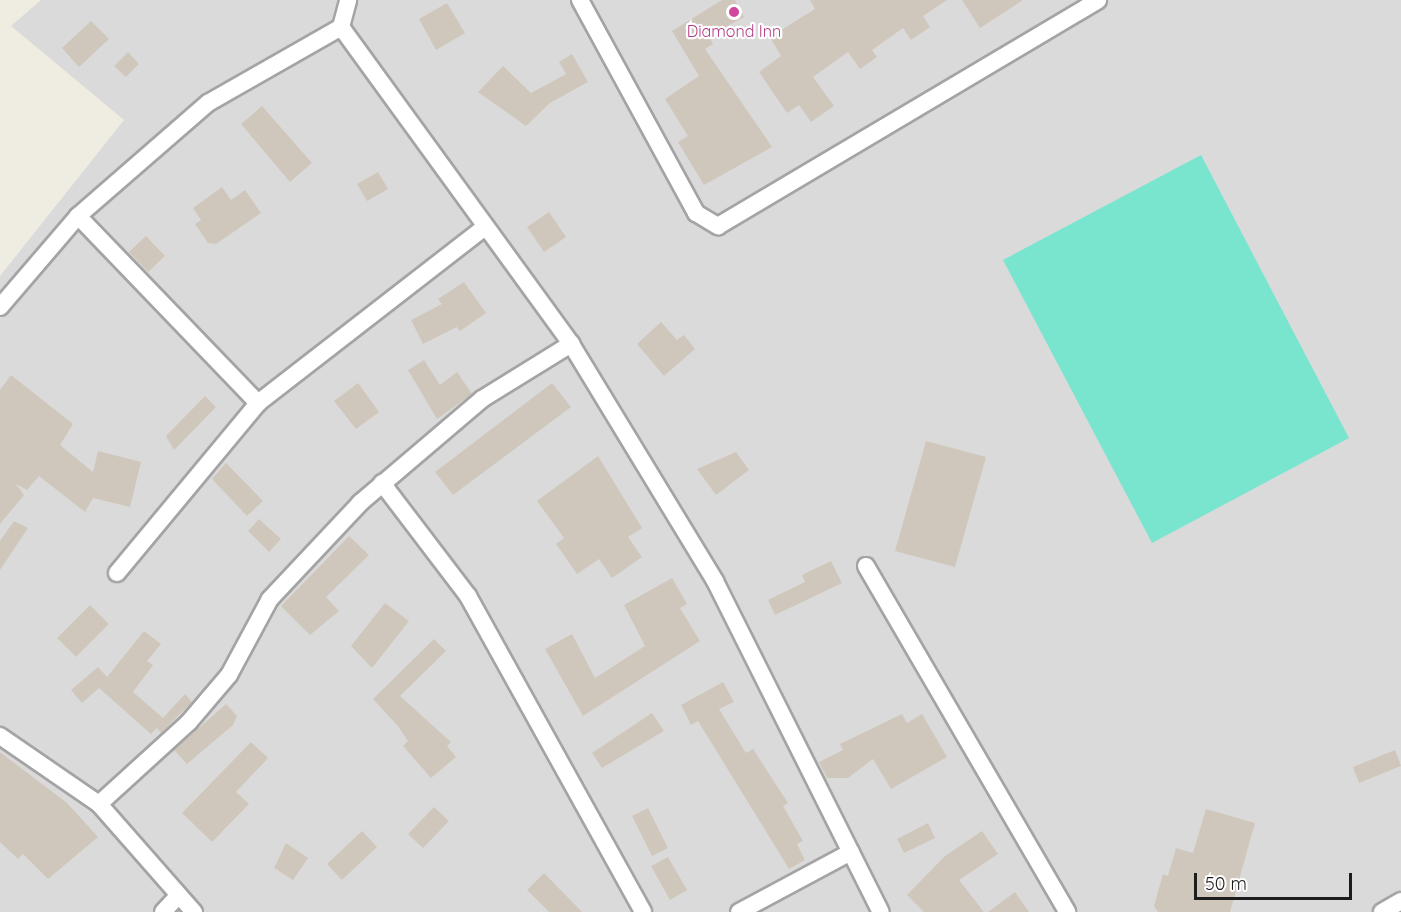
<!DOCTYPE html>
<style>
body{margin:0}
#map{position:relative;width:1401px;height:912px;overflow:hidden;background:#efede2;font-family:Quicksand,sans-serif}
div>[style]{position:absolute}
.residential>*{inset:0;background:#dbdada}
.pitch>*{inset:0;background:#79e5ce}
.building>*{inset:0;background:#cfc7bb}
.roads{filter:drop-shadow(2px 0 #a4a4a4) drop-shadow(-2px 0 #a4a4a4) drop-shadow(0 2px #a4a4a4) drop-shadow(0 -2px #a4a4a4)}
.minor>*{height:16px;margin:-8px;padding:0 8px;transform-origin:8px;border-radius:8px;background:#fff}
.dots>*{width:16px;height:16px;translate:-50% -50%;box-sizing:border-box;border:3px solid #fff;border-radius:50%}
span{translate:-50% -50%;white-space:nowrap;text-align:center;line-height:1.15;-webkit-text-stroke:4.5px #fff;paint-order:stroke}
.hotel-label{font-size:16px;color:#b23c85}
.scale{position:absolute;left:1194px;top:873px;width:158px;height:27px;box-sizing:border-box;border:3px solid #1d1d1d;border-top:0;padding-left:8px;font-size:18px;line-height:21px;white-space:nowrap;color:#1d1d1d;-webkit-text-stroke:4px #fff;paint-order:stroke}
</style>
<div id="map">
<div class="residential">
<div style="clip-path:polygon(41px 0,1401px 0,1401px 912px,0 912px,0 276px,124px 120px,11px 26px)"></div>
</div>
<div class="pitch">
<div style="clip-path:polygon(1201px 155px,1349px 438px,1152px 543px,1003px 260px)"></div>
</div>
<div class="building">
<div style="clip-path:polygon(722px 0,735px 0,744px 17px,709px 36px,713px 44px,705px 49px,772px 147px,704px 185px,678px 142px,688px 136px,665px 99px,699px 76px,672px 31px)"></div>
<div style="clip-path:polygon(810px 0,947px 0,923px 16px,930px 27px,911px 40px,903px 28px,872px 50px,877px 57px,860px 69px,848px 52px,813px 77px,834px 106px,811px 122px,799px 105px,787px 113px,759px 72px,781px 56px,770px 37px,815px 9px)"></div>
<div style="clip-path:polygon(962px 0,1023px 0,980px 28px)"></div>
<div style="clip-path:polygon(447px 3px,465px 33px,436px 50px,419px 19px)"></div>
<div style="clip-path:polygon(91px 21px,109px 39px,79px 67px,62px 48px)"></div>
<div style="clip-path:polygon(128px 52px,139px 64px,126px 77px,114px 66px)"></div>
<div style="clip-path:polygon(572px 54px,588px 82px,550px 103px,526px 126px,478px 92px,503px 66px,531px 93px,566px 74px,559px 62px)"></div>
<div style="clip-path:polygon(262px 106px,312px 163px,290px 182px,241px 124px)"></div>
<div style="clip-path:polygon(378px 172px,388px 189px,367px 201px,357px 184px)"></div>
<div style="clip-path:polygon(222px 187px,231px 200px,245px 190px,261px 213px,216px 244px,208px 243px,195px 224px,201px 220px,193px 208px)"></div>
<div style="clip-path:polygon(549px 212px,566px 237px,544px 252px,527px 227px)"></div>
<div style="clip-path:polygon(146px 236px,165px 256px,148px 272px,129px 252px)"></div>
<div style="clip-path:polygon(464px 282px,486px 313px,460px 331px,457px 327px,423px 344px,411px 320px,442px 304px,438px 299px)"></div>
<div style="clip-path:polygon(661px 322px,677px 340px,684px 335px,695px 349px,664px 376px,637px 344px)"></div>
<div style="clip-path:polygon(424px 360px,440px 385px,457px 372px,472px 394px,437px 419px,408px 370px)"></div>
<div style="clip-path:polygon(11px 375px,73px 424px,60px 445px,93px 472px,98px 451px,141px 462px,130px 507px,93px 498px,85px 512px,39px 476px,27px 490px,16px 484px,24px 495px,0 524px,0 390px)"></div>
<div style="clip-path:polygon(358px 383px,379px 412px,356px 429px,334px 401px)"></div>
<div style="clip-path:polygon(552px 383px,571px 407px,453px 495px,435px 472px)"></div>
<div style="clip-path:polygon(205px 396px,216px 407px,174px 450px,166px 436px)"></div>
<div style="clip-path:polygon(926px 441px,986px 457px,955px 567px,895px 551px)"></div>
<div style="clip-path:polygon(736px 452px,749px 470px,716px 495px,697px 469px)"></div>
<div style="clip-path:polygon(598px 456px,642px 528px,628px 537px,642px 557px,612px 578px,599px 559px,577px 574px,556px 544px,564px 538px,537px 501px)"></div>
<div style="clip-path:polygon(226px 463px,263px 501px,247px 516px,212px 479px)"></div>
<div style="clip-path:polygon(259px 519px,281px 539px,269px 552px,248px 531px)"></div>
<div style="clip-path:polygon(14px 521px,28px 528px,0 570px,0 541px)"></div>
<div style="clip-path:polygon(349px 536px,369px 555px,326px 597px,339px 611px,310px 635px,281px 606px)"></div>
<div style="clip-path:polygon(831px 561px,842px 583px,775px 615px,768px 600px,805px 582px,802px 575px)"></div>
<div style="clip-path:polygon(672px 578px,687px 604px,680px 608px,700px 641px,583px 716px,545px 649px,572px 634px,595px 678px,645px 646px,624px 605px)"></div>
<div style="clip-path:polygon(385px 603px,409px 621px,372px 668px,351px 646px)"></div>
<div style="clip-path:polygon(90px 605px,109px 624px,76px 657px,57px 638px)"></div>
<div style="clip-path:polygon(144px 631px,161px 644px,147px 661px,153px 665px,133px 692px,163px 718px,185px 694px,192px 702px,161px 733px,157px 728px,151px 734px,99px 688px,82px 703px,71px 690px,98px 667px,107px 677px)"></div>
<div style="clip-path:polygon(434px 639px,446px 651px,400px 696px,451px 742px,447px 746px,456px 757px,431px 778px,403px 746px,408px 741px,397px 725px,373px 699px)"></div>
<div style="clip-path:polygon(723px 682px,734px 702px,719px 709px,746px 753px,753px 749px,788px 803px,783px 806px,803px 841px,797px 844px,805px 860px,789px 869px,698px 721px,691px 725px,681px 705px)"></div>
<div style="clip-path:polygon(226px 704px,237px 716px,233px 725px,187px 764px,174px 750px)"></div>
<div style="clip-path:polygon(652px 713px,664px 731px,602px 768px,592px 753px)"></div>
<div style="clip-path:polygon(902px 714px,907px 723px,922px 714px,947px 757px,891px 789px,873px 759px,848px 778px,827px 778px,819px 762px,843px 750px,840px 744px)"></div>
<div style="clip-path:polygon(251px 742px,268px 758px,236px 792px,249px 804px,212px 842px,182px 813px)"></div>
<div style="clip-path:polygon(1395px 750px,1401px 766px,1359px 783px,1353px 767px)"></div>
<div style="clip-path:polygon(0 752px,67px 803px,98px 837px,48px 879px,23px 854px,18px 859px,0 842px)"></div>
<div style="clip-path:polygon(434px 807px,449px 821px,423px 848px,408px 834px)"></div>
<div style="clip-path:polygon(648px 808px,668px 848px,652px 856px,632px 816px)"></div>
<div style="clip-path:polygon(1206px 809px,1255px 823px,1230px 912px,1158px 912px,1154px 906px,1163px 874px,1168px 876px,1176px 848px,1193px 853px)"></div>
<div style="clip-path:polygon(928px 823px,935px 838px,904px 853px,897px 839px)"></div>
<div style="clip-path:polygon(362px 831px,377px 847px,342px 880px,327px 864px)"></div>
<div style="clip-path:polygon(982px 831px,998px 854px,959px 880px,984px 912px,924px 912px,907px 895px,945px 856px)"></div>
<div style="clip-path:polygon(286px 843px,308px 858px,293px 880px,274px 868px)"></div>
<div style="clip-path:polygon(668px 857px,687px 890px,670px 900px,651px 866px)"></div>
<div style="clip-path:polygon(544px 873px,582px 912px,549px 912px,527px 890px)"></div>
<div style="clip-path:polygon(1015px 892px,1029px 912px,988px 912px)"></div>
</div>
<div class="roads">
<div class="minor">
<div style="left:580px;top:0;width:243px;rotate:61.4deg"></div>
<div style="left:696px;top:213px;width:26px;rotate:31deg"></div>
<div style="left:718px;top:226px;width:442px;rotate:-30.7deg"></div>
<div style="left:341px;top:27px;width:392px;rotate:54deg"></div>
<div style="left:571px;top:344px;width:277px;rotate:58.7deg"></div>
<div style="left:715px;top:581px;width:370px;rotate:63.4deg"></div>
<div style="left:78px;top:216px;width:260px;rotate:46.1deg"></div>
<div style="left:0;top:307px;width:120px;rotate:-49.4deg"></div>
<div style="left:78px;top:216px;width:172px;rotate:-41deg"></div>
<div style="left:208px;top:103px;width:153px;rotate:-29.7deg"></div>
<div style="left:341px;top:27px;width:28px;rotate:-75deg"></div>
<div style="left:382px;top:483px;width:142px;rotate:52.7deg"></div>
<div style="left:468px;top:596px;width:361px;rotate:61deg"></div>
<div style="left:866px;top:566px;width:400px;rotate:59.8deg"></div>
<div style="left:117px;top:573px;width:221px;rotate:-50.3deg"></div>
<div style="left:258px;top:403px;width:286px;rotate:-37.8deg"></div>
<div style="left:0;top:736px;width:120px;rotate:34.5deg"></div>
<div style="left:99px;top:804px;width:144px;rotate:48.7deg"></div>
<div style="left:99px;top:804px;width:122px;rotate:-42.3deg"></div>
<div style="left:189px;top:722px;width:62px;rotate:-49.6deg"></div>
<div style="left:229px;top:675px;width:86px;rotate:-61.7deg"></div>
<div style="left:270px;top:599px;width:132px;rotate:-46.8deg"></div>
<div style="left:360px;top:503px;width:160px;rotate:-40.4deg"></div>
<div style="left:482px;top:399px;width:105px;rotate:-31.7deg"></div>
<div style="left:163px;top:912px;width:23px;rotate:-47deg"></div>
<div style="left:739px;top:912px;width:127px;rotate:-28.2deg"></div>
<div style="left:1382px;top:912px;width:22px;rotate:-30deg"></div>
</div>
</div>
<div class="dots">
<div style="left:734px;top:12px;background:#d1479c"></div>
</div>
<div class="hotel-label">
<span style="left:734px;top:31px">Diamond Inn</span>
</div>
<div class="scale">50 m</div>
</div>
